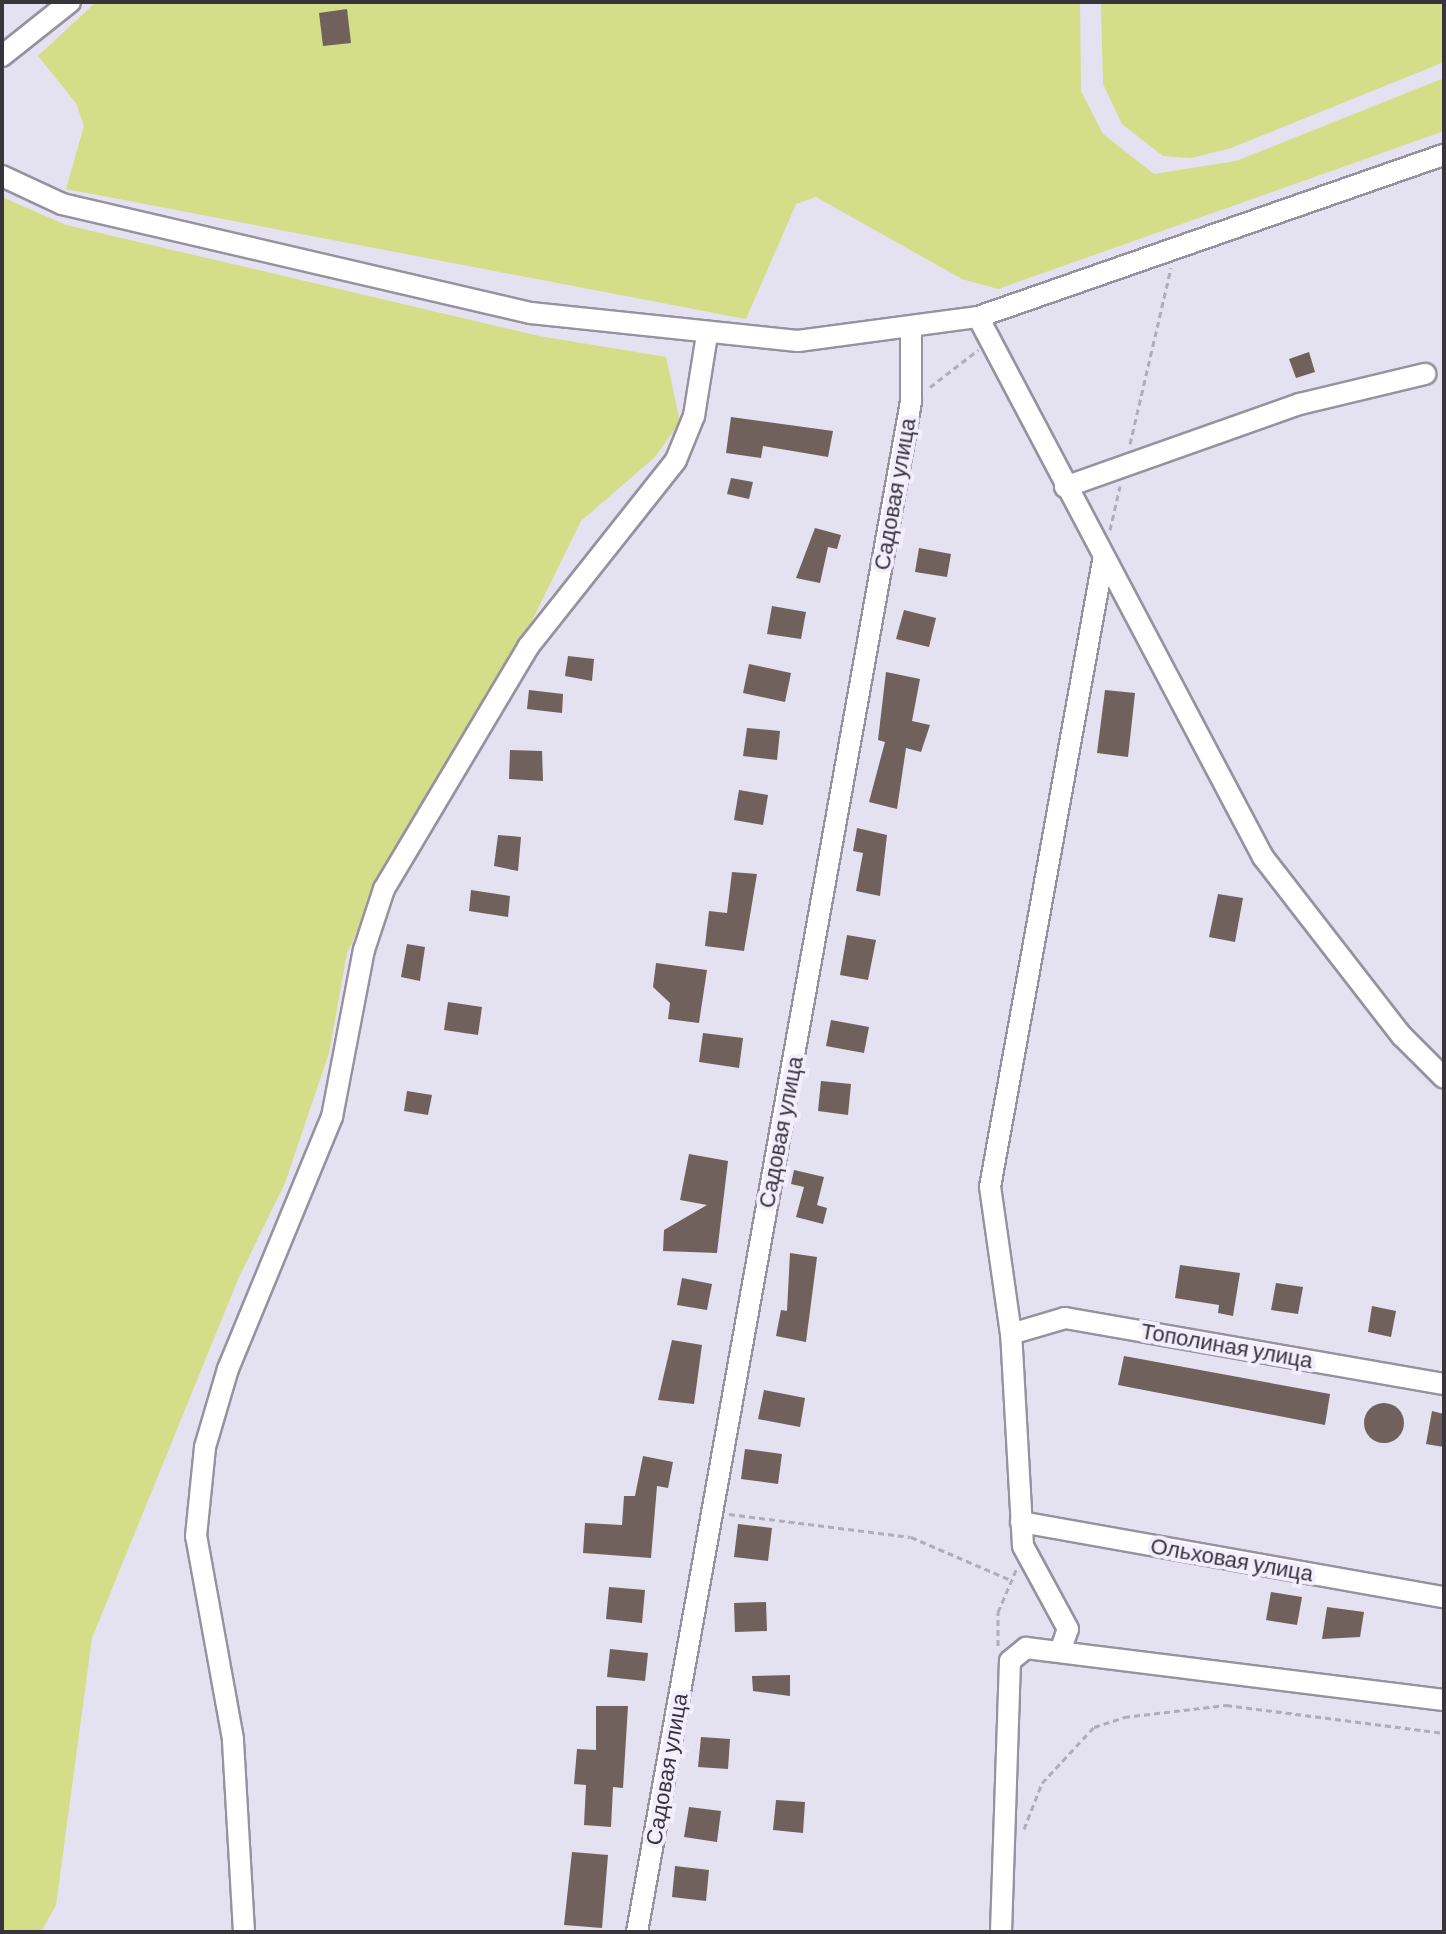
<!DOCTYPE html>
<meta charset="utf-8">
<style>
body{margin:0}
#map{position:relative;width:1446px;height:1934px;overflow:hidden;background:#e4e1f0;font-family:Barlow,sans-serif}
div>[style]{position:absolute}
.green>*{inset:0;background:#d4dd88}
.building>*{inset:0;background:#70615c}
.round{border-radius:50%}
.path>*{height:3px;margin-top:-1.5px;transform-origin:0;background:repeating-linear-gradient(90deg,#afadb9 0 6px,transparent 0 10px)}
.roads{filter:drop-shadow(2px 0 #9692a0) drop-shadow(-2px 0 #9692a0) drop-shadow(0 2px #9692a0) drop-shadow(0 -2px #9692a0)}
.minor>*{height:20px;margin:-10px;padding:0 10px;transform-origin:10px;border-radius:10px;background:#fff}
span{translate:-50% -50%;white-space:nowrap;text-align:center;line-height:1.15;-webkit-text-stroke:8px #f2eefd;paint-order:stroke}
.street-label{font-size:22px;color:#37353b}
.frame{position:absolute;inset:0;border:4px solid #37353b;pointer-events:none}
</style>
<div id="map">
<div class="green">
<div style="clip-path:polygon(96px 2px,1080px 2px,1081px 91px,1103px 134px,1154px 174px,1236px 161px,1444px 78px,1444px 131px,998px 289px,962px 279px,816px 197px,796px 204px,746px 319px,66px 189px,84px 126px,76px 103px,38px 56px)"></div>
<div style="clip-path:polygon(1101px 2px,1444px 2px,1444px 62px,1231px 148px,1191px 158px,1163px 156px,1122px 124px,1103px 84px)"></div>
<div style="clip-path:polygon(2px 197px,66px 225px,539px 336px,666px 357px,680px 422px,655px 457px,581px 521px,495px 696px,397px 848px,347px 953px,329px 1053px,285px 1183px,239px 1277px,92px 1638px,56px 1905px,41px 1932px,2px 1932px)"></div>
</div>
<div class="building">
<div style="clip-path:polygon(347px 9px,351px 43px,323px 46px,319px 13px)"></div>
<div style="clip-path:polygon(1309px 352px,1315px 372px,1296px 378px,1289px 359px)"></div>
<div style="clip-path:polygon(731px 417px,833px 431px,828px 457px,763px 446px,761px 458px,726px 453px)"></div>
<div style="clip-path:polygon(731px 478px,753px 482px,749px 499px,727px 494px)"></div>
<div style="clip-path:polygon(815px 528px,841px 535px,837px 549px,828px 547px,820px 583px,796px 578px)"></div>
<div style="clip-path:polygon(919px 548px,951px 554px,947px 577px,915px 572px)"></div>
<div style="clip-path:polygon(772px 606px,806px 612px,801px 639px,767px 634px)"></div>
<div style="clip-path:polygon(904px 610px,936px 618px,929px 647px,896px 639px)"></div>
<div style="clip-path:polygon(568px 656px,594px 659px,592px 681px,565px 676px)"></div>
<div style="clip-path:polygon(749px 664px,791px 673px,785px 702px,743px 693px)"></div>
<div style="clip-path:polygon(886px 672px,920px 679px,912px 721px,930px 725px,921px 752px,906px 748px,897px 809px,869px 802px,885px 742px,878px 740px)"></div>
<div style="clip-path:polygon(529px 690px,563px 694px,562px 713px,527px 709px)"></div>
<div style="clip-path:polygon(1105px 690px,1135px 693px,1128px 757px,1097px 753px)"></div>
<div style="clip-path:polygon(747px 728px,780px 731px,777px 760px,743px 756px)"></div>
<div style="clip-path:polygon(510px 750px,542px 751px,543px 781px,509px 779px)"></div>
<div style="clip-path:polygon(739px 790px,768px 795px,763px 825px,734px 820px)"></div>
<div style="clip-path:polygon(857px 828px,887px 835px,880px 896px,856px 891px,863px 853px,853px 851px)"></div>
<div style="clip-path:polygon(498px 835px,521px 837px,518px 871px,494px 866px)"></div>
<div style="clip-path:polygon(732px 872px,757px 874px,744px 951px,705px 946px,709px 911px,727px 913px)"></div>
<div style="clip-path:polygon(471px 890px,510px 896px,508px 917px,469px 911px)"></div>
<div style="clip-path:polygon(1218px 894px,1243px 898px,1235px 942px,1209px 937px)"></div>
<div style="clip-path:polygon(847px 935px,876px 940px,868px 980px,840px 975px)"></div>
<div style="clip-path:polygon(407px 944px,425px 947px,420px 981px,401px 977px)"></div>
<div style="clip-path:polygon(656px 963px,707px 970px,699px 1023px,668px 1019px,670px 1003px,653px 987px)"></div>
<div style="clip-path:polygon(448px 1002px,482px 1007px,478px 1035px,444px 1030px)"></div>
<div style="clip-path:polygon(831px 1020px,869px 1027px,864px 1053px,826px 1046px)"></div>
<div style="clip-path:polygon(703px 1033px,743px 1038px,739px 1068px,699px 1062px)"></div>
<div style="clip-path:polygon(821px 1081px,851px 1084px,848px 1115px,818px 1111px)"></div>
<div style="clip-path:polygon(407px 1091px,432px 1095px,428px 1115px,404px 1111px)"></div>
<div style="clip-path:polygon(689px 1154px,728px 1161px,717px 1253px,663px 1251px,664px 1230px,707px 1205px,680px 1200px)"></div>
<div style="clip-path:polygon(794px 1170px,824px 1177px,817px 1205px,827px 1208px,823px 1224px,796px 1217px,804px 1187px,791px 1184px)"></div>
<div style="clip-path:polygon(790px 1253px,817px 1257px,806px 1342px,776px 1336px,781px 1310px,787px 1311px)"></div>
<div style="clip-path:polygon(1180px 1265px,1240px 1273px,1233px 1316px,1218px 1313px,1219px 1305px,1175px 1298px)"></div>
<div style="clip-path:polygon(682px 1278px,712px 1284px,707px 1310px,677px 1305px)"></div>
<div style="clip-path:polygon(1276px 1283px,1303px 1287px,1298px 1314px,1271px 1310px)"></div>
<div style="clip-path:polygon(1372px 1306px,1396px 1311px,1391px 1337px,1368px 1332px)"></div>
<div style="clip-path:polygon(672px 1340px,702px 1345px,694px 1404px,658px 1400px)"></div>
<div style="clip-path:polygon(1124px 1356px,1330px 1394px,1325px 1425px,1118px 1385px)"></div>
<div style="clip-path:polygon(764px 1390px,805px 1398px,800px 1427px,758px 1419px)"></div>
<div class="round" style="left:1364px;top:1403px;width:40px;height:40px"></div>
<div style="clip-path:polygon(1432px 1411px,1444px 1414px,1444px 1447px,1426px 1444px)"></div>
<div style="clip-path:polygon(745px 1449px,782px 1454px,778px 1484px,741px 1479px)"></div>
<div style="clip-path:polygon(643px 1456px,673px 1462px,668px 1488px,657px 1486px,651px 1558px,583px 1553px,585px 1523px,622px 1525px,624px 1496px,635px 1496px)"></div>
<div style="clip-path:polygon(738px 1524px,772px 1528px,768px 1561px,734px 1557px)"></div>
<div style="clip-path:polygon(609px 1587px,645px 1590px,642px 1623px,606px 1619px)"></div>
<div style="clip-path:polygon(1271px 1592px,1302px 1597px,1297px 1625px,1266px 1620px)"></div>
<div style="clip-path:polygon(766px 1602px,767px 1631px,735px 1632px,734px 1603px)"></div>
<div style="clip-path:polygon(1327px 1607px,1364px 1612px,1360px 1637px,1322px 1639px)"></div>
<div style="clip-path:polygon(610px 1649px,648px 1653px,645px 1681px,607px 1677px)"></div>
<div style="clip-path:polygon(790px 1675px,790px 1696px,753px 1691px,752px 1676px)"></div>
<div style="clip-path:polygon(596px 1706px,628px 1706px,623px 1788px,613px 1787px,611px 1827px,584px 1825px,586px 1785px,574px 1784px,577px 1749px,596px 1750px)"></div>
<div style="clip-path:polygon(701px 1737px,730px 1739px,728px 1769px,698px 1767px)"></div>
<div style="clip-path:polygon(776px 1800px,805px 1802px,803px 1833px,773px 1830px)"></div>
<div style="clip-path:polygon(689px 1807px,721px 1811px,717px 1842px,684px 1837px)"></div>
<div style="clip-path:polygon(572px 1852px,608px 1855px,602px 1928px,564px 1925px)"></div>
<div style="clip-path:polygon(675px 1866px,709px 1870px,706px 1901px,672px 1897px)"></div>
</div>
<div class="path">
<div style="left:930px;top:387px;width:61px;rotate:-37.6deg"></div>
<div style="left:1130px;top:444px;width:181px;rotate:-76.9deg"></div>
<div style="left:1110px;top:530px;width:45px;rotate:-77.2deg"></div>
<div style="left:729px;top:1514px;width:183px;rotate:7.2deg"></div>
<div style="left:911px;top:1537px;width:111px;rotate:23.3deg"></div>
<div style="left:998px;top:1646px;width:34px;rotate:-90deg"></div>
<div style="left:998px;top:1612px;width:46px;rotate:-66.8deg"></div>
<div style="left:1024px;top:1829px;width:49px;rotate:-68.6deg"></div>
<div style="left:1042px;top:1783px;width:76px;rotate:-47.1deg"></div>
<div style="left:1094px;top:1727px;width:32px;rotate:-18deg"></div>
<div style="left:1124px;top:1717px;width:103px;rotate:-6.7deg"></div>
<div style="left:1226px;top:1705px;width:220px;rotate:7.3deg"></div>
</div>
<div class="roads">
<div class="minor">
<div style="left:2px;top:56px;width:87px;rotate:-38.5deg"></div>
<div style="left:2px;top:176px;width:66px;rotate:25deg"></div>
<div style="left:62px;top:204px;width:481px;rotate:13.1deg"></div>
<div style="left:531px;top:313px;width:268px;rotate:6deg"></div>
<div style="left:798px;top:341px;width:182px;rotate:-7.6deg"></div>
<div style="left:978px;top:317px;width:493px;rotate:-19.2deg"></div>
<div style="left:978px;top:317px;width:611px;rotate:62.18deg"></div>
<div style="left:1263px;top:857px;width:227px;rotate:52.2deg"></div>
<div style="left:1402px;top:1036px;width:59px;rotate:45deg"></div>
<div style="left:1065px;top:487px;width:249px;rotate:-19.5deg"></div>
<div style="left:1300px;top:404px;width:129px;rotate:-13.5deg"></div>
<div style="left:1011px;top:1334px;width:56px;rotate:-16.5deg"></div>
<div style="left:1065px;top:1318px;width:385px;rotate:9.9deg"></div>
<div style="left:1021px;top:1522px;width:430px;rotate:10.1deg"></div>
<div style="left:1061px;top:1649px;width:21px;rotate:-71deg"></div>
<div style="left:1068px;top:1629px;width:94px;rotate:-118.5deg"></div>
<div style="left:1023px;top:1546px;width:212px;rotate:-93.2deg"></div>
<div style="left:1011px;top:1334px;width:148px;rotate:-98.1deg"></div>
<div style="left:990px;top:1187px;width:636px;rotate:-79.77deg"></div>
<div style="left:244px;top:1932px;width:193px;rotate:-93.3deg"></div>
<div style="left:233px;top:1739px;width:206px;rotate:-100.3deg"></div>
<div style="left:196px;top:1536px;width:89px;rotate:-84.2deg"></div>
<div style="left:205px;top:1447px;width:81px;rotate:-73.6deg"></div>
<div style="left:228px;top:1369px;width:273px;rotate:-67.6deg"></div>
<div style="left:332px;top:1117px;width:170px;rotate:-79.2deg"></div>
<div style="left:364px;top:950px;width:64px;rotate:-71.8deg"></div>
<div style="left:384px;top:889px;width:282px;rotate:-59.2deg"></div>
<div style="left:528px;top:647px;width:238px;rotate:-51.6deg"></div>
<div style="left:676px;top:460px;width:48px;rotate:-67.8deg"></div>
<div style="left:694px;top:416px;width:82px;rotate:-80.9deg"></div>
<div style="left:637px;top:1932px;width:1555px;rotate:-79.85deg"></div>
<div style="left:911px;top:401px;width:71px;rotate:-90deg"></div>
<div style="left:1001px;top:1932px;width:271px;rotate:-88.1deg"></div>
<div style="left:1010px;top:1661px;width:21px;rotate:-39deg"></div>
<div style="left:1026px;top:1648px;width:421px;rotate:7.1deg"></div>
</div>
</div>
<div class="street-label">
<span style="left:894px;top:494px;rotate:-80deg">Садовая улица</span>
<span style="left:780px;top:1132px;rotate:-79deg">Садовая улица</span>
<span style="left:1227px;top:1345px;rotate:10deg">Тополиная улица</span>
<span style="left:1232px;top:1559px;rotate:10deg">Ольховая улица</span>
<span style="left:666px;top:1769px;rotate:-80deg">Садовая улица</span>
</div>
<div class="frame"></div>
</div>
